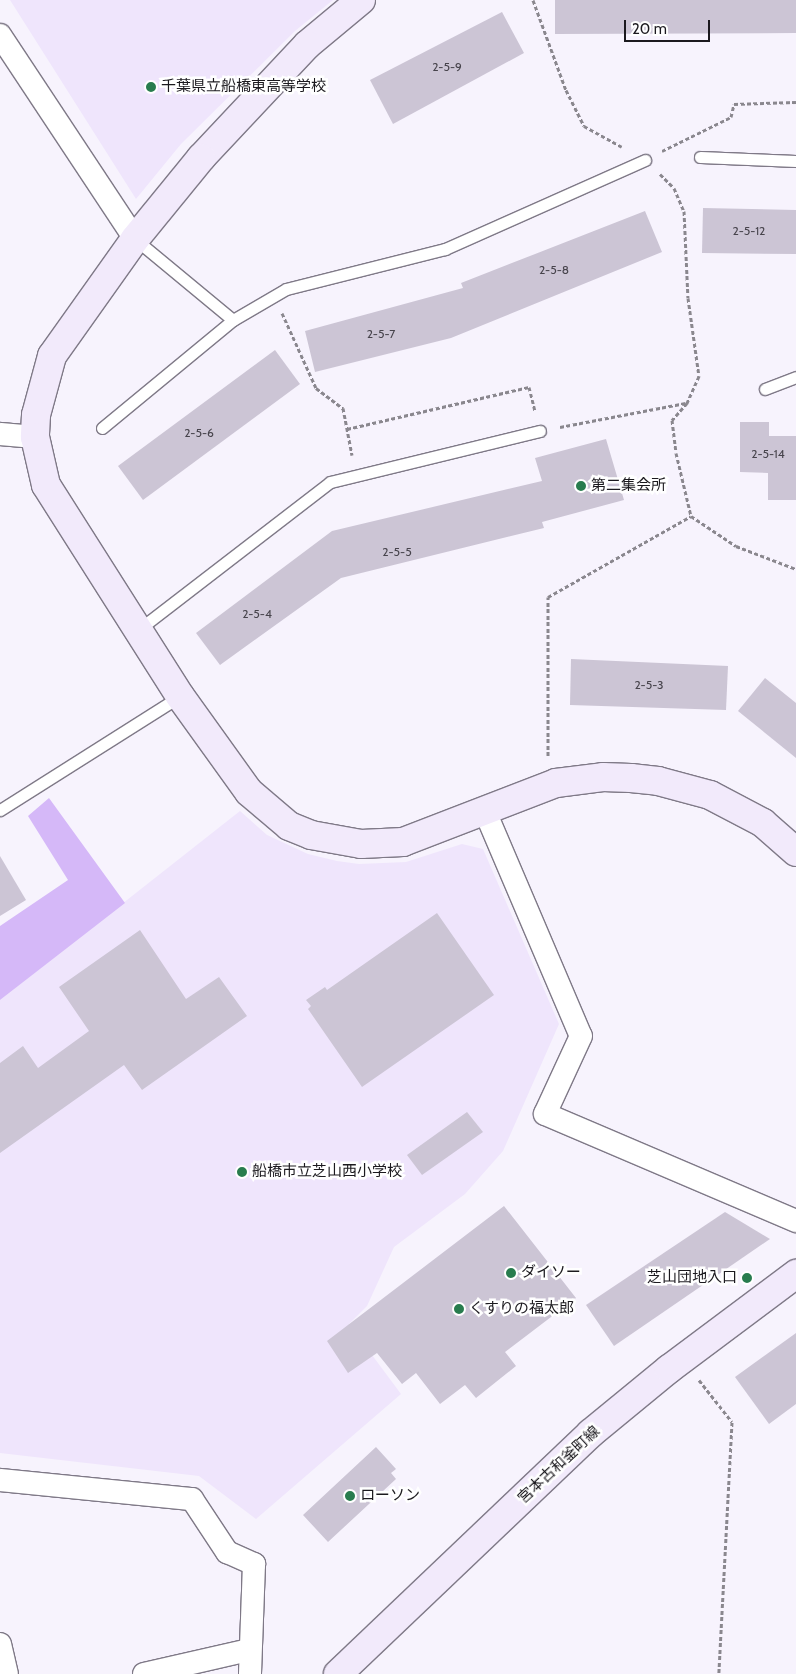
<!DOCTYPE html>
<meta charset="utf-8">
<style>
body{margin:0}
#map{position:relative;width:796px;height:1674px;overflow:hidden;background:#f7f3fd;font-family:Cabin,"Noto Sans JP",sans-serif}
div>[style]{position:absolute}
.built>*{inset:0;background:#efe5fc}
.forest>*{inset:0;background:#d5b8f8}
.building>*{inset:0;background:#ccc5d5}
.path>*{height:3px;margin-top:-1.5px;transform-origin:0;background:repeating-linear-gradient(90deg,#8a878e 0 4px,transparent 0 6.5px)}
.roads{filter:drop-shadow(1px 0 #7f7987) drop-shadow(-1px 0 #7f7987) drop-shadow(0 1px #7f7987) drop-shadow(0 -1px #7f7987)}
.lane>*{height:11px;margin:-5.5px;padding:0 5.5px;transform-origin:5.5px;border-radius:5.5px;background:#fff}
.street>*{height:22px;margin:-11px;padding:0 11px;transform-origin:11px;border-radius:11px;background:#fff}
.secondary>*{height:28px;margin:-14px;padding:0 14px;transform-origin:14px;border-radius:14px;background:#f2eafb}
.dots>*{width:14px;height:14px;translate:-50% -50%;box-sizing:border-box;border:2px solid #fff;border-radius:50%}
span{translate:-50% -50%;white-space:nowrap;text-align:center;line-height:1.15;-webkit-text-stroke:5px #fff;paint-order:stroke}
.number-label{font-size:12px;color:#47444c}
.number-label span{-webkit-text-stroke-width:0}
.poi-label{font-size:15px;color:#1b191e}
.left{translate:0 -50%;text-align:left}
.right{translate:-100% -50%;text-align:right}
.street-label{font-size:15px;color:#1b191e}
.scale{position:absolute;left:624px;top:20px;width:86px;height:22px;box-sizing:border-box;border:2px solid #1b191e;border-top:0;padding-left:6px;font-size:15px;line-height:18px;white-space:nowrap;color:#1b191e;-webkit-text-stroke:4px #fff;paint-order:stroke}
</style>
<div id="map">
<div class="built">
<div style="clip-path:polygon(10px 0,333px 0,295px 31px,181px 144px,136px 199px)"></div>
<div style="clip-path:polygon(240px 811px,267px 835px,308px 854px,337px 861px,359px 864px,406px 862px,462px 844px,483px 849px,559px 1024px,503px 1151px,465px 1194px,394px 1247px,367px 1306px,349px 1324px,401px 1394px,256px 1519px,199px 1476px,0 1453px,0 1000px)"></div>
</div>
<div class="forest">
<div style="clip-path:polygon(49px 798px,125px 903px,0 1000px,0 926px,68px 880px,28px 816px)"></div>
</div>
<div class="building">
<div style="clip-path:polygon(555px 0,796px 0,796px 33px,555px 34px)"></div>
<div style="clip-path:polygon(502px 12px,524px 53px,393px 124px,370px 80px)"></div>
<div style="clip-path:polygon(703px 208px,796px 210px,796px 254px,702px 253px)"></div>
<div style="clip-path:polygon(645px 211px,662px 252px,451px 338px,315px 372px,305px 331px,463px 288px,461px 283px)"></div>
<div style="clip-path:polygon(275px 350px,300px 384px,143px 500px,118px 466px)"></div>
<div style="clip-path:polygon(740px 422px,769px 422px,769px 436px,796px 436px,796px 500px,768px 500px,768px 473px,740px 472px)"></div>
<div style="clip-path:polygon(606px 439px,624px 500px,542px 522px,544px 528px,341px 578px,220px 665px,196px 633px,332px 531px,542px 481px,535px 458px)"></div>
<div style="clip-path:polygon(571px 659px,728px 666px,726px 710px,570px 705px)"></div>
<div style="clip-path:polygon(765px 678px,796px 703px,796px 758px,738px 711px)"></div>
<div style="clip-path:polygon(0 856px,26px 900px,0 916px)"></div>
<div style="clip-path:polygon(437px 913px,494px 995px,362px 1087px,308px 1009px,311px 1006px,306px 1000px,325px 987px,327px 990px)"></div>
<div style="clip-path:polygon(140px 930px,186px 999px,219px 977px,247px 1016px,142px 1090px,124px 1065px,0 1153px,0 1063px,23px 1046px,38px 1068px,89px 1031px,59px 987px)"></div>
<div style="clip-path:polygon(467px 1112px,483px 1132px,422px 1175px,407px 1155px)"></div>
<div style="clip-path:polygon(504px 1206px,576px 1298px,505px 1352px,516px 1366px,476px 1398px,465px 1385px,440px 1404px,416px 1373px,402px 1384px,377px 1353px,348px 1373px,327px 1341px)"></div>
<div style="clip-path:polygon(725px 1212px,770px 1239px,614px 1346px,586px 1305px)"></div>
<div style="clip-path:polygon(796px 1333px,796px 1404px,769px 1424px,735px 1377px)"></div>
<div style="clip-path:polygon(376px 1447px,396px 1469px,391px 1473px,396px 1479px,328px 1542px,303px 1515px)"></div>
</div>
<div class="path">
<div style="left:533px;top:0;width:96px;rotate:69.9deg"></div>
<div style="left:566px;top:90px;width:40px;rotate:63.4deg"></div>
<div style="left:584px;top:126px;width:43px;rotate:28.9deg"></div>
<div style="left:662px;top:151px;width:77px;rotate:-26.2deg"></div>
<div style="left:731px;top:117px;width:13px;rotate:-77deg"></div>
<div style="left:734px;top:104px;width:62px;rotate:-1.8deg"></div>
<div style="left:660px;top:174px;width:20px;rotate:45deg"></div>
<div style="left:674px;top:188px;width:25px;rotate:67deg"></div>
<div style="left:684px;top:211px;width:87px;rotate:87.4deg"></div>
<div style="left:688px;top:298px;width:79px;rotate:82deg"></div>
<div style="left:699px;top:376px;width:30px;rotate:114deg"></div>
<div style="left:687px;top:403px;width:23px;rotate:131deg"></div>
<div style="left:672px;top:420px;width:33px;rotate:83deg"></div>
<div style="left:676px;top:453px;width:65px;rotate:76.6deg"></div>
<div style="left:691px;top:516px;width:54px;rotate:33.7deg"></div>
<div style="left:736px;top:546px;width:64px;rotate:21deg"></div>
<div style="left:282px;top:313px;width:82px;rotate:65.6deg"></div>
<div style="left:316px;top:388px;width:34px;rotate:37deg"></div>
<div style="left:343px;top:408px;width:48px;rotate:79.2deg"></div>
<div style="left:560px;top:427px;width:128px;rotate:-10.8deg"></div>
<div style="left:347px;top:429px;width:187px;rotate:-13deg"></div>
<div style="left:529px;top:387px;width:25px;rotate:76deg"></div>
<div style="left:548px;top:756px;width:159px;rotate:-90deg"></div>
<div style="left:548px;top:597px;width:164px;rotate:-29.5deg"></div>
<div style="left:699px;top:1380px;width:53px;rotate:51.8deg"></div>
<div style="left:732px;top:1422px;width:252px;rotate:93deg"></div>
</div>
<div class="roads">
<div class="lane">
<div style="left:700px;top:157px;width:96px;rotate:2.4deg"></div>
<div style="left:135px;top:239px;width:127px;rotate:39.6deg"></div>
<div style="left:765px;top:389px;width:33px;rotate:-21deg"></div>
<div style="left:102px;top:428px;width:170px;rotate:-39.5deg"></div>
<div style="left:233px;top:320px;width:61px;rotate:-30.3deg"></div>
<div style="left:286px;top:289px;width:164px;rotate:-14.1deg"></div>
<div style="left:445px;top:249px;width:219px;rotate:-24deg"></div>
<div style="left:138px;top:630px;width:242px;rotate:-37.6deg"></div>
<div style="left:330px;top:482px;width:216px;rotate:-13.7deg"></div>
<div style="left:0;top:810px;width:213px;rotate:-32.3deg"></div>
</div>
<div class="street">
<div style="left:0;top:35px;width:245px;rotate:56.5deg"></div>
<div style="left:0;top:434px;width:35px;rotate:5deg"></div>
<div style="left:484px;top:809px;width:247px;rotate:66.9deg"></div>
<div style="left:581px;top:1036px;width:86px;rotate:114.8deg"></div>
<div style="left:545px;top:1114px;width:273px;rotate:23.1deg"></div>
<div style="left:0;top:1480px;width:193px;rotate:5.7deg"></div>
<div style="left:192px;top:1499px;width:64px;rotate:56.6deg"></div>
<div style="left:227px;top:1552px;width:30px;rotate:24deg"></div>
<div style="left:254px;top:1564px;width:110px;rotate:92.1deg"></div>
<div style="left:0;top:1644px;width:31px;rotate:77deg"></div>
<div style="left:144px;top:1674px;width:108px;rotate:-12.9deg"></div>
</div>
<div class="secondary">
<div style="left:361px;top:0;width:70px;rotate:140.2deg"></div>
<div style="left:307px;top:45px;width:155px;rotate:133.2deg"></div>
<div style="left:201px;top:158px;width:104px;rotate:129.2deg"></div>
<div style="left:135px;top:239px;width:143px;rotate:125.4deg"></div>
<div style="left:52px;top:356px;width:61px;rotate:105.2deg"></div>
<div style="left:36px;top:415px;width:22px;rotate:93deg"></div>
<div style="left:35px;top:437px;width:49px;rotate:77.1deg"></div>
<div style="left:46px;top:485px;width:250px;rotate:57.6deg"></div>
<div style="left:180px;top:696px;width:118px;rotate:54.3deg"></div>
<div style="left:249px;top:792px;width:52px;rotate:40.4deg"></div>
<div style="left:289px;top:826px;width:24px;rotate:22deg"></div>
<div style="left:311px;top:835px;width:51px;rotate:10.2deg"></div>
<div style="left:361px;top:844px;width:42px;rotate:-2.7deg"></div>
<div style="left:403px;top:842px;width:164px;rotate:-21.1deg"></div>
<div style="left:556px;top:783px;width:47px;rotate:-7.3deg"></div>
<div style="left:603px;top:777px;width:28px;rotate:2deg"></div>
<div style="left:631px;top:778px;width:27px;rotate:6deg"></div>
<div style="left:658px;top:781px;width:54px;rotate:15.1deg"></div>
<div style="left:710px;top:795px;width:60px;rotate:27.8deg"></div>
<div style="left:763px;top:823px;width:44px;rotate:41.3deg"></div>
<div style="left:338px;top:1674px;width:349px;rotate:-43.6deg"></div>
<div style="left:591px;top:1433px;width:101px;rotate:-39.4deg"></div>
<div style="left:669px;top:1369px;width:159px;rotate:-36.8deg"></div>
</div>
</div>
<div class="dots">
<div style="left:151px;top:87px;background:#287c4e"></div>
<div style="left:581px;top:486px;background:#287c4e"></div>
<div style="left:242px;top:1172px;background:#287c4e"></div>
<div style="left:511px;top:1273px;background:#287c4e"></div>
<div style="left:747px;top:1278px;background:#287c4e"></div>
<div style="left:459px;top:1309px;background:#287c4e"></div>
<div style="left:350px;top:1496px;background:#287c4e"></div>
</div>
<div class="number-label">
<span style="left:447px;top:67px">2-5-9</span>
<span style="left:749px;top:231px">2-5-12</span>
<span style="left:554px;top:270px">2-5-8</span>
<span style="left:381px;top:334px">2-5-7</span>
<span style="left:199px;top:433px">2-5-6</span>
<span style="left:768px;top:454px">2-5-14</span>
<span style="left:397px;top:552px">2-5-5</span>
<span style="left:257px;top:614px">2-5-4</span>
<span style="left:649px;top:685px">2-5-3</span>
</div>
<div class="poi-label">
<span class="left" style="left:161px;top:87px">千葉県立船橋東高等学校</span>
<span class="left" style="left:591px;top:486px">第二集会所</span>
<span class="left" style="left:252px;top:1172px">船橋市立芝山西小学校</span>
<span class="left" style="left:521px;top:1273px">ダイソー</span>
<span class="right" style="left:737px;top:1278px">芝山団地入口</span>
<span class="left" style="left:469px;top:1309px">くすりの福太郎</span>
<span class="left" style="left:360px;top:1496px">ローソン</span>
</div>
<div class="street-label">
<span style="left:559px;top:1465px;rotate:-43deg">宮本古和釜町線</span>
</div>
<div class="scale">20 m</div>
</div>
